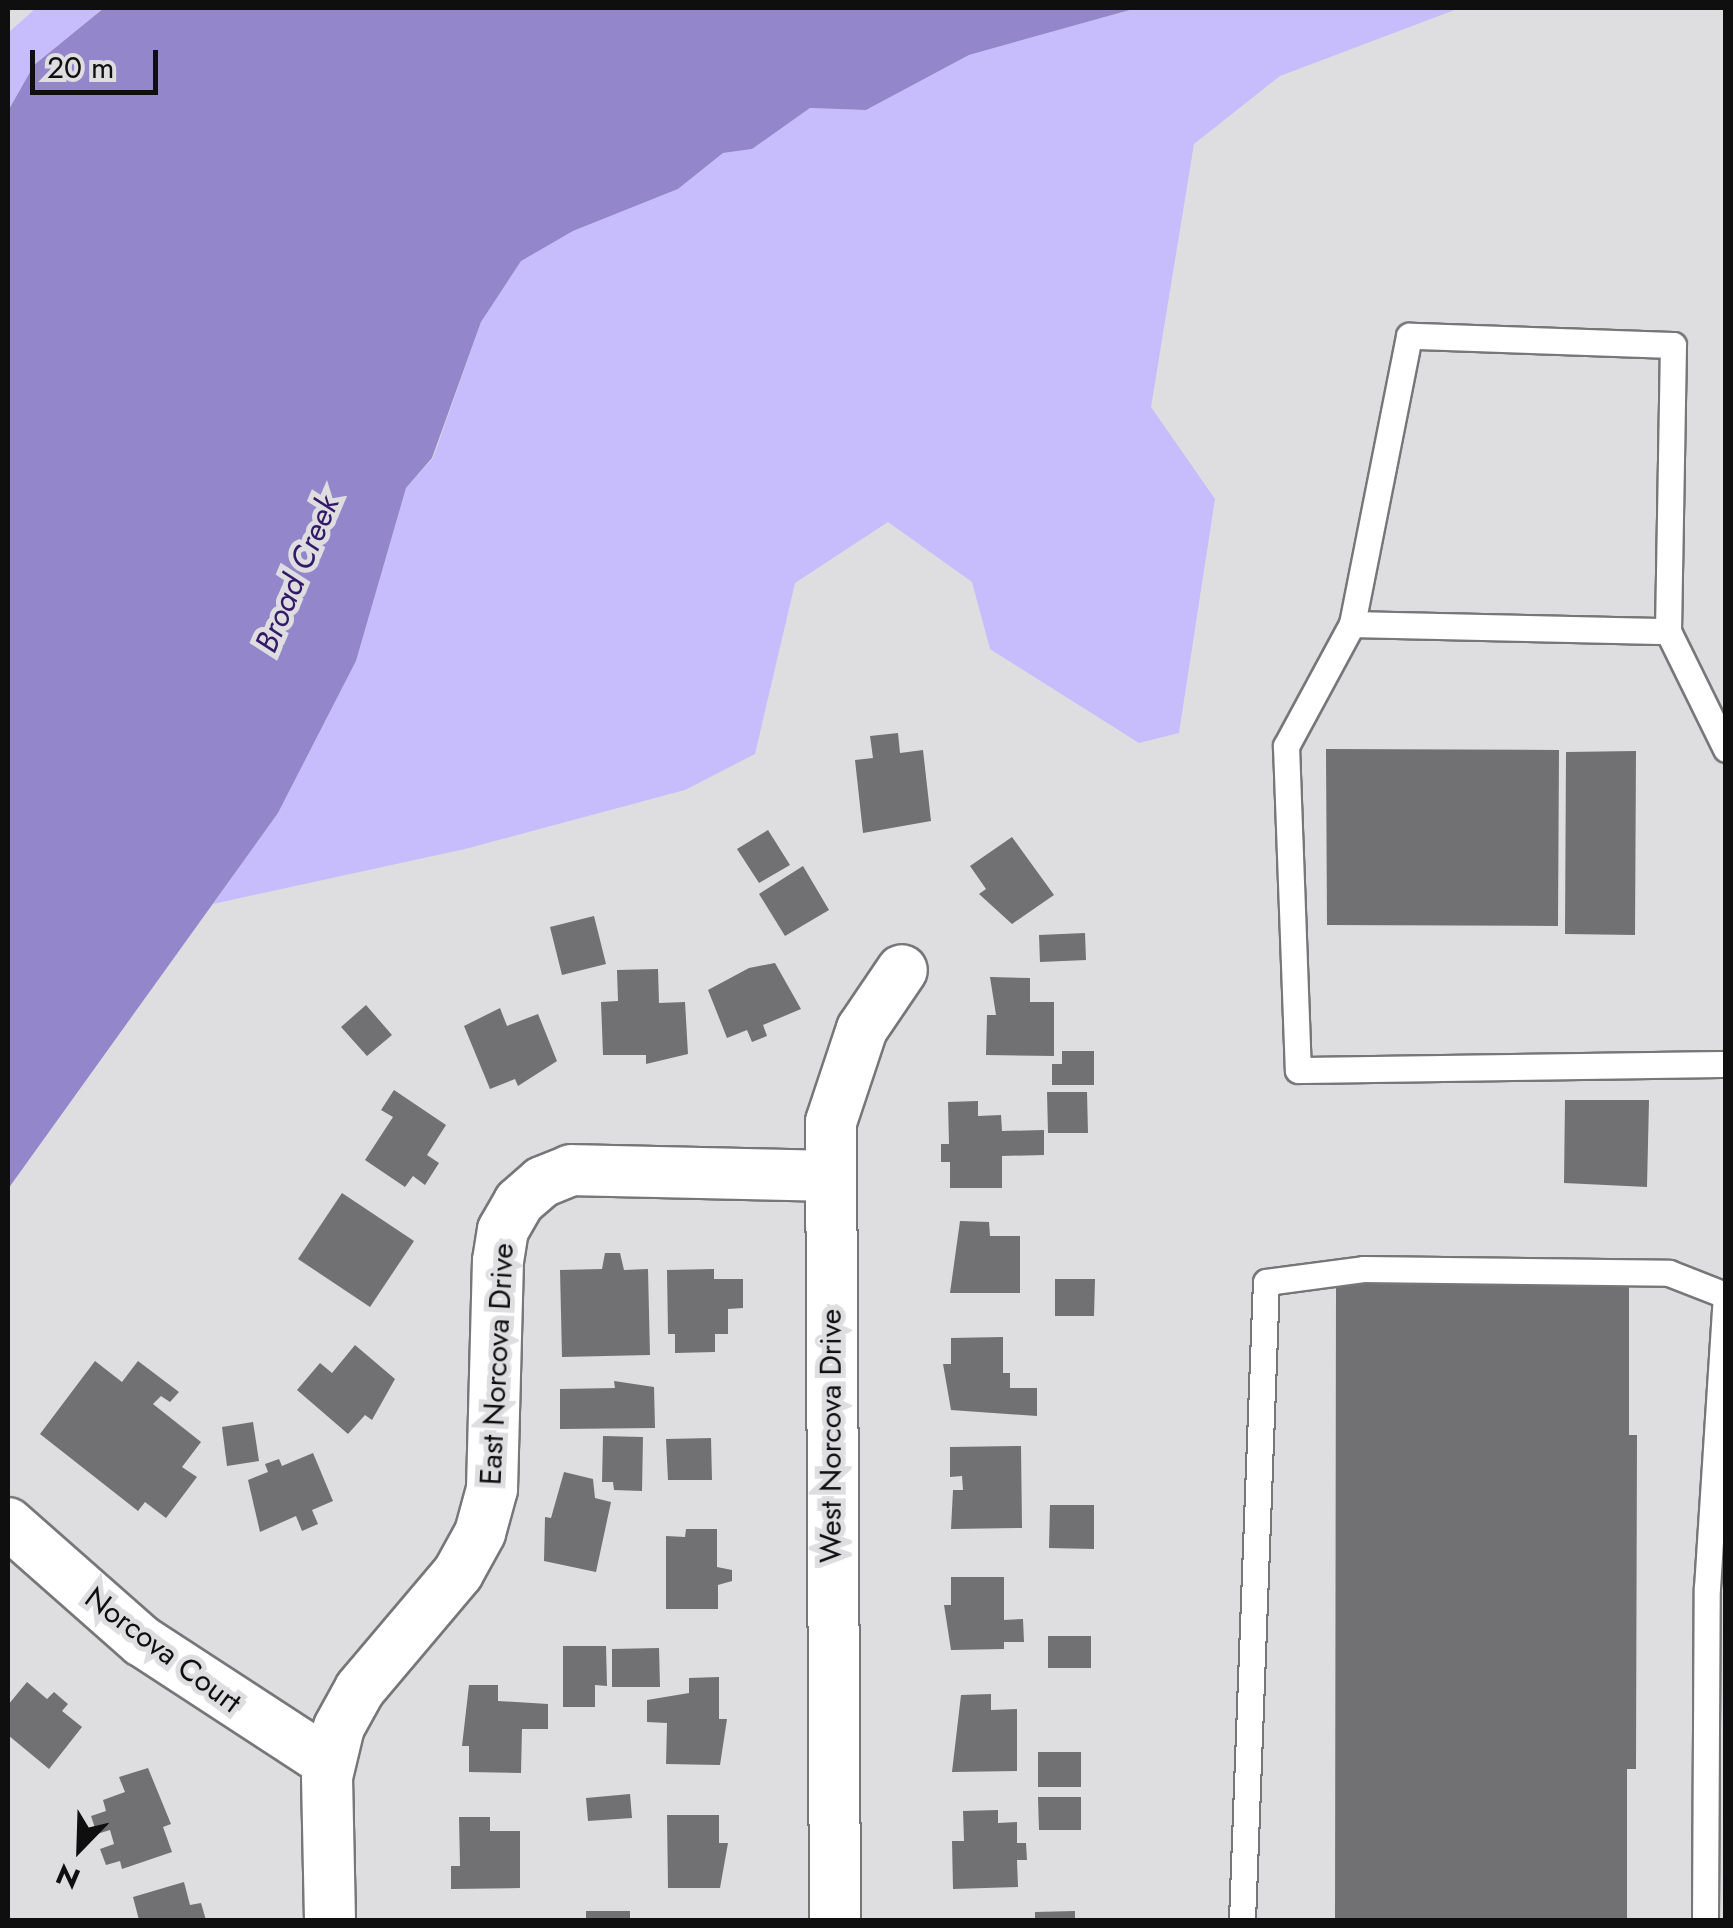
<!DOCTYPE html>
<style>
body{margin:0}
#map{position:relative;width:1733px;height:1928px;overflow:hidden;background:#dedee1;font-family:Jost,sans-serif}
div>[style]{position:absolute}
.green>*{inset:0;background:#c8bdfc}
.water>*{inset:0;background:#9386ca}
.building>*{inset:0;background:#717173}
.roads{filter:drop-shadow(2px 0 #777779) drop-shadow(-2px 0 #777779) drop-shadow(0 2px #777779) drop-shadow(0 -2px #777779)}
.lane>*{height:25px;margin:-12.5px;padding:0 12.5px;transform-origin:12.5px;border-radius:12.5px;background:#fff}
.street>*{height:50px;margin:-25px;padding:0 25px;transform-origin:25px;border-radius:25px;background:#fff}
span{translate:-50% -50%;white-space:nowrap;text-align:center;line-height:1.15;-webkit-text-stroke:10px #dedee1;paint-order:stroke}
.street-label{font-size:30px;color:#0f0f10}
.water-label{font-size:32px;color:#341969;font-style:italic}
.frame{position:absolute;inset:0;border:10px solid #0f0f10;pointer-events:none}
.north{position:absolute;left:30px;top:1798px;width:100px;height:100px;-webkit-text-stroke:8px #dedee1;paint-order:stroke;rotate:203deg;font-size:28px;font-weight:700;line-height:40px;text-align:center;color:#0f0f10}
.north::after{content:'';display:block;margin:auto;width:35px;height:45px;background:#0f0f10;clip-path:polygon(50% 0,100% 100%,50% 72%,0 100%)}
.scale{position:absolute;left:30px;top:50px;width:128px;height:45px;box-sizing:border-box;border:5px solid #0f0f10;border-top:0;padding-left:12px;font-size:30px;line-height:35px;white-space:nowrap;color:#0f0f10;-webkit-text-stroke:8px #dedee1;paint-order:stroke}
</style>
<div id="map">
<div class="green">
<div style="clip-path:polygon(36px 8px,104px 8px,34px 65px,8px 111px,8px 33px)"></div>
<div style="clip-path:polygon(1137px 8px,1460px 8px,1280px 76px,1194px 144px,1151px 407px,1215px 499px,1179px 733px,1139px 743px,990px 649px,972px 582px,888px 522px,795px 583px,755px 754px,685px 790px,465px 849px,213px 904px,278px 813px,356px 661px,406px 488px,433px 458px,481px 322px,521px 260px,573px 231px,678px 189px,723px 153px,752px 149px,810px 108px,866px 110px,969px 55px)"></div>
</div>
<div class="water">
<div style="clip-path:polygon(104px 8px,1137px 8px,969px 55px,866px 110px,810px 108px,752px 149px,723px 153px,678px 189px,573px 231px,521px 261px,481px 322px,432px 458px,406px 488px,356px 661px,278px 813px,8px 1189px,8px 111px,34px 65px)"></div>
</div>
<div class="building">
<div style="clip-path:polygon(898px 733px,900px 753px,923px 750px,931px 821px,863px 833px,855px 760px,873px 758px,870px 736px)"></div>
<div style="clip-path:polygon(1326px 749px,1559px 750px,1558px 926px,1327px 925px)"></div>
<div style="clip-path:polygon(1636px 751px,1635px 935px,1565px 934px,1566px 752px)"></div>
<div style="clip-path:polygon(768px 830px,790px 865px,759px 883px,737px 849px)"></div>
<div style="clip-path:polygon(1012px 837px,1054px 895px,1012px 924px,979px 894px,986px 889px,970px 866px)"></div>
<div style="clip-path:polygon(803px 866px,829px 910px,785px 936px,759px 894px)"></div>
<div style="clip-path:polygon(594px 916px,606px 964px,562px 975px,550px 927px)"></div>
<div style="clip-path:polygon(1085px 933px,1086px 960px,1040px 962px,1039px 935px)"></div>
<div style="clip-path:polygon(775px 963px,801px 1009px,763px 1025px,767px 1036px,752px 1042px,747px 1030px,727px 1038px,708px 990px,749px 968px)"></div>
<div style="clip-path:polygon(658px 969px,659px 1003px,685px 1002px,688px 1054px,646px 1064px,646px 1055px,603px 1055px,601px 1002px,618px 1001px,617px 970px)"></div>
<div style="clip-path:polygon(990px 977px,1030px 978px,1030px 1002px,1054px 1002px,1054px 1056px,986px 1055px,987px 1015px,996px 1015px)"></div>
<div style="clip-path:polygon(366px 1005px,392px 1035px,367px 1056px,341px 1027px)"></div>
<div style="clip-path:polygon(500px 1008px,507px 1026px,538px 1014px,557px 1061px,518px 1086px,515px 1079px,490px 1089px,464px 1026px)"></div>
<div style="clip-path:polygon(1062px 1051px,1094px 1051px,1094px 1085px,1052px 1085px,1052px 1064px,1062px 1064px)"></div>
<div style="clip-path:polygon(394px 1090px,446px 1125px,427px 1155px,439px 1163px,425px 1185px,413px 1176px,405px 1187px,365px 1160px,393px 1117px,381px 1110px)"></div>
<div style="clip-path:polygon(1047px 1092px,1087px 1092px,1088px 1133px,1048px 1133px)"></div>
<div style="clip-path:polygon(1565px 1100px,1649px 1100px,1647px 1187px,1564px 1183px)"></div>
<div style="clip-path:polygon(978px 1101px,978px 1116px,1001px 1115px,1002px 1131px,1044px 1130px,1044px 1155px,1002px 1156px,1002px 1188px,950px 1188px,950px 1162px,941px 1162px,941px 1144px,949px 1144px,948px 1102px)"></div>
<div style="clip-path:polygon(342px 1193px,414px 1241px,370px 1307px,298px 1259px)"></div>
<div style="clip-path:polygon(960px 1221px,989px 1222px,990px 1236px,1020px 1236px,1020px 1293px,950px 1293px)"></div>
<div style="clip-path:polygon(605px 1253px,620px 1253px,624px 1270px,648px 1269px,650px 1355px,562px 1357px,560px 1270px,602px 1269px)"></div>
<div style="clip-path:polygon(714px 1269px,714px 1279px,743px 1279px,743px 1308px,728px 1309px,728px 1334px,715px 1334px,715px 1352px,675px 1353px,675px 1334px,668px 1334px,667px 1270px)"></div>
<div style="clip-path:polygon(1055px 1279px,1095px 1279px,1094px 1316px,1055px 1316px)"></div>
<div style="clip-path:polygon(1336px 1281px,1629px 1282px,1629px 1435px,1637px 1435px,1636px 1769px,1627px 1769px,1627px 1920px,1335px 1920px)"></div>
<div style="clip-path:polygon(1003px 1337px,1003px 1373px,1010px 1373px,1010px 1388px,1037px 1388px,1037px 1416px,951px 1410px,943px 1364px,951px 1364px,951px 1338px)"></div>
<div style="clip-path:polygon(355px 1345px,395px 1379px,372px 1420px,365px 1415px,348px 1434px,297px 1390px,320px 1363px,332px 1373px)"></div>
<div style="clip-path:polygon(95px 1361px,122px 1382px,138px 1361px,179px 1392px,170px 1402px,161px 1396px,153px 1404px,201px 1442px,182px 1467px,197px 1477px,166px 1518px,145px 1502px,138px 1511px,40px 1434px)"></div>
<div style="clip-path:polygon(614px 1381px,654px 1387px,655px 1428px,560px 1429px,560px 1389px,615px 1388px)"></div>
<div style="clip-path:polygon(253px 1422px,259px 1461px,227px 1466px,222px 1427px)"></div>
<div style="clip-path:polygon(603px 1436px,643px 1437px,642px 1491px,614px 1490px,613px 1482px,602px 1482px)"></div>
<div style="clip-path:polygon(711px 1438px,712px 1480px,668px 1480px,666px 1439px)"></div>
<div style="clip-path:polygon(1021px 1446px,1022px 1528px,951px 1529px,953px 1490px,963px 1490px,962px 1476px,950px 1477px,950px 1447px)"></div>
<div style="clip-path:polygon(313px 1453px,333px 1501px,312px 1510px,318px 1524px,302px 1531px,296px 1516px,260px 1532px,248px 1480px,268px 1472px,265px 1464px,279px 1459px,282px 1466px)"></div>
<div style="clip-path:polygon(564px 1472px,593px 1479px,595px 1498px,611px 1502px,596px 1572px,544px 1561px,545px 1517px,551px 1518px)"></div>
<div style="clip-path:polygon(1050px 1505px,1094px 1505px,1094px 1549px,1049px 1548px)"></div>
<div style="clip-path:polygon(686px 1529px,717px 1529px,717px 1567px,732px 1570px,732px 1581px,718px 1585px,718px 1609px,666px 1609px,666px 1536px,685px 1537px)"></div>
<div style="clip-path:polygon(951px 1577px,1004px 1577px,1004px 1620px,1023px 1619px,1024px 1642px,1004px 1642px,1004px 1649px,951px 1650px,944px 1605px,951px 1605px)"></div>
<div style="clip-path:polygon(1048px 1636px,1091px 1636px,1091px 1668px,1048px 1668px)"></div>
<div style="clip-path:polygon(563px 1646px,606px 1646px,607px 1686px,595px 1685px,595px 1707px,563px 1707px)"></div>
<div style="clip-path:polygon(659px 1648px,660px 1687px,612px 1687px,612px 1649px)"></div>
<div style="clip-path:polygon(719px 1677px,719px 1719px,727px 1719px,720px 1765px,666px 1764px,667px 1723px,647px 1722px,647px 1700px,689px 1693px,689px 1678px)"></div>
<div style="clip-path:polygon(27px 1682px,47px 1699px,54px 1692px,68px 1704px,62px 1711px,82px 1727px,49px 1769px,8px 1735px,8px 1705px)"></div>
<div style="clip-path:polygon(469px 1685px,498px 1685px,498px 1701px,548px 1704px,548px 1729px,522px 1729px,521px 1773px,469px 1772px,469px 1746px,462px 1746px)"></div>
<div style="clip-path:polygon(991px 1694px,991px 1710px,1017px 1709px,1017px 1771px,952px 1772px,961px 1695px)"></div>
<div style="clip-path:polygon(1038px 1752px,1081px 1752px,1081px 1787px,1038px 1787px)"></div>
<div style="clip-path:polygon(148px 1768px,171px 1824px,163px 1827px,172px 1852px,122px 1869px,120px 1861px,106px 1865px,100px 1849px,114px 1844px,110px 1830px,97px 1834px,91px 1816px,106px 1811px,103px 1800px,125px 1792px,119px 1777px)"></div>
<div style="clip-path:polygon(630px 1794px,632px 1818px,588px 1821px,586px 1798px)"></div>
<div style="clip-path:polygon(1038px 1797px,1081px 1797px,1081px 1830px,1039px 1830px)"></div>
<div style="clip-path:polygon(998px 1810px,998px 1823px,1017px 1822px,1017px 1843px,1026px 1843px,1027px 1860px,1017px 1860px,1018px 1887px,953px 1889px,952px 1841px,964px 1841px,963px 1811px)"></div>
<div style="clip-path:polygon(667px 1815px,719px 1815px,719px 1843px,728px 1843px,720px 1888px,668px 1888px)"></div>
<div style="clip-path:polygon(459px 1817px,490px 1817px,490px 1831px,520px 1831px,520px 1888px,451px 1889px,451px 1866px,460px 1866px)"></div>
<div style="clip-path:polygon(184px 1882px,190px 1905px,201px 1903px,206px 1920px,139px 1920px,133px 1897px)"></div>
<div style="clip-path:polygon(586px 1911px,630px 1911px,630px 1920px,586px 1920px)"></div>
<div style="clip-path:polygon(1075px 1911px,1075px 1920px,1035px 1920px,1035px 1912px)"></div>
</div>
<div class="roads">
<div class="lane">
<div style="left:1352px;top:624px;width:316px;rotate:1.3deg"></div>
<div style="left:1726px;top:749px;width:131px;rotate:-116.2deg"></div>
<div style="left:1668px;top:631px;width:286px;rotate:-89deg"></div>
<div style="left:1673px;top:345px;width:264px;rotate:-178deg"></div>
<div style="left:1409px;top:336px;width:294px;rotate:101.2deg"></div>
<div style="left:1352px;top:624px;width:139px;rotate:118.4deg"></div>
<div style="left:1286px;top:746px;width:324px;rotate:87.9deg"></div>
<div style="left:1298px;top:1070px;width:428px;rotate:-0.8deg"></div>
<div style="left:1242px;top:1920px;width:638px;rotate:-87.85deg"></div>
<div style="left:1266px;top:1282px;width:98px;rotate:-7.6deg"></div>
<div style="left:1363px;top:1269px;width:306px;rotate:0.7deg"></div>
<div style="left:1669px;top:1273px;width:60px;rotate:21.4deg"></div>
<div style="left:1705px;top:1920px;width:332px;rotate:-89.7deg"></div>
<div style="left:1707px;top:1588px;width:293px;rotate:-86.3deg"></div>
</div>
<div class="street">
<div style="left:8px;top:1523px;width:179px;rotate:41.4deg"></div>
<div style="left:142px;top:1641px;width:223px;rotate:33.1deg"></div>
<div style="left:330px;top:1920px;width:143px;rotate:-91.2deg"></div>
<div style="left:327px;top:1777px;width:51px;rotate:-76.5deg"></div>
<div style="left:339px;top:1727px;width:43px;rotate:-61.1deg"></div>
<div style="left:360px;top:1689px;width:152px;rotate:-49.8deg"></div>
<div style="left:458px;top:1573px;width:46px;rotate:-61.2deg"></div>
<div style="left:480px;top:1533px;width:46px;rotate:-74.7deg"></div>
<div style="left:492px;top:1489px;width:228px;rotate:-88.5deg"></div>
<div style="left:498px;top:1261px;width:31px;rotate:-81deg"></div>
<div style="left:503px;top:1230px;width:32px;rotate:-60deg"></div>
<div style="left:519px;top:1202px;width:30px;rotate:-41deg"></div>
<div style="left:542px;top:1182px;width:31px;rotate:-22deg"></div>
<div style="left:571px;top:1170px;width:259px;rotate:1.3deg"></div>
<div style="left:835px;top:1920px;width:798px;rotate:-90.29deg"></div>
<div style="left:831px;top:1122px;width:98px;rotate:-71.6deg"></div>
<div style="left:862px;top:1029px;width:71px;rotate:-55.9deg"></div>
</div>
</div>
<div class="street-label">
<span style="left:497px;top:1364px;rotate:-87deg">East Norcova Drive</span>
<span style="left:831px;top:1436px;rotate:-90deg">West Norcova Drive</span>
<span style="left:163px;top:1650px;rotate:37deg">Norcova Court</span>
</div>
<div class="water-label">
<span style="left:297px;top:574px;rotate:-67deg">Broad Creek</span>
</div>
<div class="frame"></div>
<div class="north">N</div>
<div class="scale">20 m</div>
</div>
